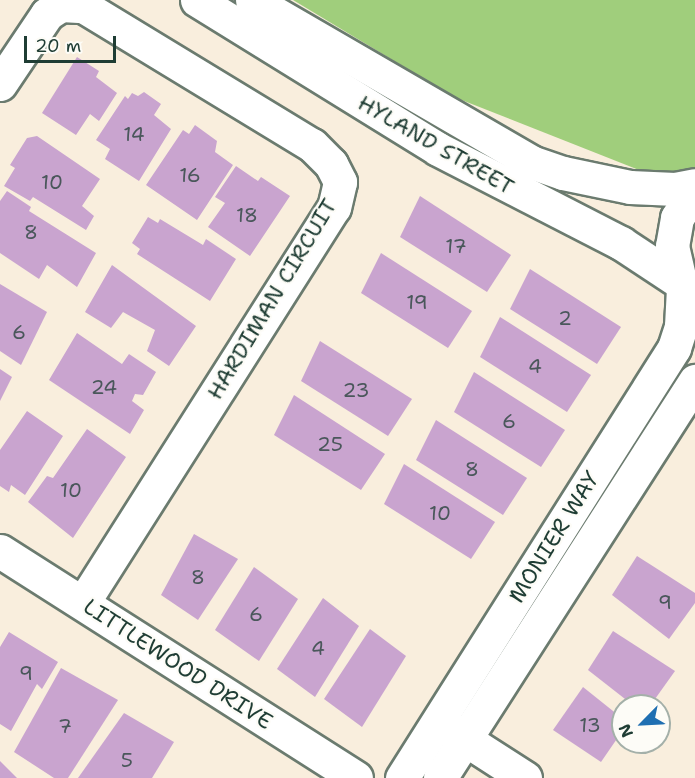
<!DOCTYPE html>
<style>
body{margin:0}
#map{position:relative;width:695px;height:778px;overflow:hidden;background:#f9eedd;font-family:"Shantell Sans",sans-serif}
div>[style]{position:absolute}
.green>*{inset:0;background:#a0ce7c}
.building>*{inset:0;background:#c9a4cf}
.roads{filter:drop-shadow(2px 0 #6b7b6f) drop-shadow(-2px 0 #6b7b6f) drop-shadow(0 2px #6b7b6f) drop-shadow(0 -2px #6b7b6f)}
.minor>*{height:33px;margin:-16.5px;padding:0 16.5px;transform-origin:16.5px;border-radius:16.5px;background:#fff}
.major>*{height:33px;margin:-16.5px;padding:0 16.5px;transform-origin:16.5px;border-radius:16.5px;background:#fff}
span{translate:-50% -50%;white-space:nowrap;text-align:center;line-height:1.15;-webkit-text-stroke:4.5px #fdfcf7;paint-order:stroke}
.number-label{font-size:20px;color:#4a575b}
.number-label span{-webkit-text-stroke-width:0}
.street-label{font-size:22px;color:#1f3d34}
.north{position:absolute;left:611px;top:694px;width:60px;height:60px;box-sizing:border-box;background:#fdfcf7;border:2px solid #a4b0a9;border-radius:50%;rotate:246deg;font-size:16px;font-weight:700;line-height:24px;text-align:center;color:#1f3d34}
.north::after{content:'';display:block;margin:auto;width:21px;height:27px;background:#1f6fb2;clip-path:polygon(50% 0,100% 100%,50% 72%,0 100%)}
.scale{position:absolute;left:24px;top:36px;width:92px;height:27px;box-sizing:border-box;border:3px solid #1f3d34;border-top:0;padding-left:8px;font-size:18px;line-height:21px;white-space:nowrap;color:#1f3d34;-webkit-text-stroke:4px #fdfcf7;paint-order:stroke}
</style>
<div id="map">
<div class="green">
<div style="clip-path:polygon(293px 0,695px 0,695px 180px,639px 170px,454px 97px)"></div>
</div>
<div class="building">
<div style="clip-path:polygon(77px 57px,99px 71px,96px 77px,117px 93px,99px 121px,90px 114px,76px 135px,42px 113px)"></div>
<div style="clip-path:polygon(144px 92px,161px 104px,154px 115px,171px 129px,139px 181px,105px 159px,110px 149px,96px 140px,125px 96px,128px 99px,132px 93px,138px 96px)"></div>
<div style="clip-path:polygon(195px 125px,217px 141px,215px 152px,233px 165px,197px 220px,146px 185px,183px 130px,189px 134px)"></div>
<div style="clip-path:polygon(37px 136px,100px 179px,82px 206px,94px 216px,86px 230px,33px 197px,30px 201px,4px 186px,15px 168px,10px 165px,27px 138px)"></div>
<div style="clip-path:polygon(236px 166px,258px 181px,261px 177px,290px 196px,250px 256px,208px 227px,225px 203px,215px 197px)"></div>
<div style="clip-path:polygon(7px 191px,31px 207px,29px 211px,96px 253px,77px 287px,47px 265px,39px 279px,0 253px,0 201px)"></div>
<div style="clip-path:polygon(420px 196px,511px 255px,487px 292px,400px 237px)"></div>
<div style="clip-path:polygon(148px 217px,158px 223px,160px 219px,203px 245px,206px 239px,236px 259px,210px 301px,137px 254px,140px 249px,132px 243px)"></div>
<div style="clip-path:polygon(381px 253px,472px 311px,448px 348px,361px 293px)"></div>
<div style="clip-path:polygon(112px 265px,196px 326px,169px 366px,147px 351px,155px 330px,123px 312px,111px 328px,85px 312px)"></div>
<div style="clip-path:polygon(530px 269px,621px 327px,597px 364px,510px 309px)"></div>
<div style="clip-path:polygon(0 284px,47px 312px,21px 365px,0 351px)"></div>
<div style="clip-path:polygon(500px 317px,591px 375px,567px 412px,480px 357px)"></div>
<div style="clip-path:polygon(77px 333px,122px 364px,129px 354px,156px 372px,143px 395px,135px 394px,132px 401px,144px 410px,130px 434px,49px 380px)"></div>
<div style="clip-path:polygon(320px 341px,412px 399px,388px 436px,301px 381px)"></div>
<div style="clip-path:polygon(0 369px,12px 377px,0 401px)"></div>
<div style="clip-path:polygon(474px 372px,565px 430px,541px 467px,454px 412px)"></div>
<div style="clip-path:polygon(294px 395px,385px 454px,361px 490px,274px 435px)"></div>
<div style="clip-path:polygon(27px 411px,63px 436px,25px 495px,11px 485px,9px 492px,0 486px,0 450px)"></div>
<div style="clip-path:polygon(436px 420px,527px 478px,503px 515px,416px 460px)"></div>
<div style="clip-path:polygon(87px 429px,126px 457px,73px 538px,28px 502px,47px 476px,53px 478px)"></div>
<div style="clip-path:polygon(404px 464px,495px 522px,471px 559px,384px 504px)"></div>
<div style="clip-path:polygon(194px 534px,238px 559px,198px 620px,161px 595px)"></div>
<div style="clip-path:polygon(637px 556px,695px 593px,695px 603px,669px 639px,612px 595px)"></div>
<div style="clip-path:polygon(254px 567px,298px 599px,259px 661px,215px 630px)"></div>
<div style="clip-path:polygon(323px 598px,359px 626px,315px 697px,277px 669px)"></div>
<div style="clip-path:polygon(370px 629px,406px 656px,362px 727px,324px 699px)"></div>
<div style="clip-path:polygon(613px 631px,675px 671px,650px 706px,634px 706px,588px 670px)"></div>
<div style="clip-path:polygon(9px 632px,58px 662px,42px 689px,37px 684px,11px 731px,0 724px,0 647px)"></div>
<div style="clip-path:polygon(61px 668px,118px 700px,68px 778px,54px 778px,14px 752px)"></div>
<div style="clip-path:polygon(583px 687px,623px 719px,623px 730px,601px 762px,553px 730px)"></div>
<div style="clip-path:polygon(124px 713px,174px 742px,152px 778px,78px 778px)"></div>
<div style="clip-path:polygon(0 761px,17px 778px,0 778px)"></div>
</div>
<div class="roads">
<div class="minor">
<div style="left:0;top:84px;width:84px;rotate:-56.1deg"></div>
<div style="left:47px;top:14px;width:17px;rotate:-33deg"></div>
<div style="left:61px;top:5px;width:22px;rotate:3deg"></div>
<div style="left:83px;top:6px;width:268px;rotate:31.3deg"></div>
<div style="left:312px;top:145px;width:27px;rotate:45deg"></div>
<div style="left:331px;top:164px;width:20px;rotate:63deg"></div>
<div style="left:340px;top:182px;width:26px;rotate:103deg"></div>
<div style="left:334px;top:207px;width:469px;rotate:122.4deg"></div>
<div style="left:0;top:551px;width:422px;rotate:32.5deg"></div>
<div style="left:446px;top:727px;width:94px;rotate:32.8deg"></div>
<div style="left:402px;top:778px;width:509px;rotate:-57.68deg"></div>
<div style="left:674px;top:348px;width:23px;rotate:-72deg"></div>
<div style="left:681px;top:326px;width:38px;rotate:-87deg"></div>
<div style="left:440px;top:778px;width:472px;rotate:-57.3deg"></div>
</div>
<div class="major">
<div style="left:197px;top:0;width:283px;rotate:31.7deg"></div>
<div style="left:438px;top:149px;width:206px;rotate:27.2deg"></div>
<div style="left:621px;top:243px;width:71px;rotate:33.5deg"></div>
<div style="left:252px;top:0;width:323px;rotate:30.1deg"></div>
<div style="left:531px;top:162px;width:34px;rotate:19deg"></div>
<div style="left:563px;top:173px;width:68px;rotate:11.8deg"></div>
<div style="left:630px;top:187px;width:45px;rotate:2.5deg"></div>
<div style="left:675px;top:189px;width:20px;rotate:-11deg"></div>
<div style="left:695px;top:191px;width:32px;rotate:124deg"></div>
<div style="left:677px;top:218px;width:28px;rotate:100deg"></div>
<div style="left:672px;top:246px;width:37px;rotate:77deg"></div>
<div style="left:680px;top:282px;width:24px;rotate:52deg"></div>
</div>
</div>
<div class="number-label">
<span style="left:134px;top:134px">14</span>
<span style="left:190px;top:175px">16</span>
<span style="left:52px;top:182px">10</span>
<span style="left:247px;top:215px">18</span>
<span style="left:31px;top:232px">8</span>
<span style="left:456px;top:246px">17</span>
<span style="left:417px;top:302px">19</span>
<span style="left:565px;top:318px">2</span>
<span style="left:19px;top:332px">6</span>
<span style="left:535px;top:366px">4</span>
<span style="left:104px;top:387px">24</span>
<span style="left:356px;top:390px">23</span>
<span style="left:509px;top:421px">6</span>
<span style="left:330px;top:444px">25</span>
<span style="left:472px;top:469px">8</span>
<span style="left:71px;top:490px">10</span>
<span style="left:440px;top:513px">10</span>
<span style="left:198px;top:577px">8</span>
<span style="left:665px;top:602px">9</span>
<span style="left:256px;top:614px">6</span>
<span style="left:318px;top:648px">4</span>
<span style="left:26px;top:673px">9</span>
<span style="left:590px;top:725px">13</span>
<span style="left:65px;top:726px">7</span>
<span style="left:127px;top:760px">5</span>
</div>
<div class="street-label">
<span style="left:436px;top:145px;rotate:30deg">HYLAND STREET</span>
<span style="left:272px;top:299px;rotate:-59deg">HARDIMAN CIRCUIT</span>
<span style="left:554px;top:537px;rotate:-58deg">MONIER WAY</span>
<span style="left:178px;top:664px;rotate:33deg">LITTLEWOOD DRIVE</span>
</div>
<div class="north">N</div>
<div class="scale">20 m</div>
</div>
